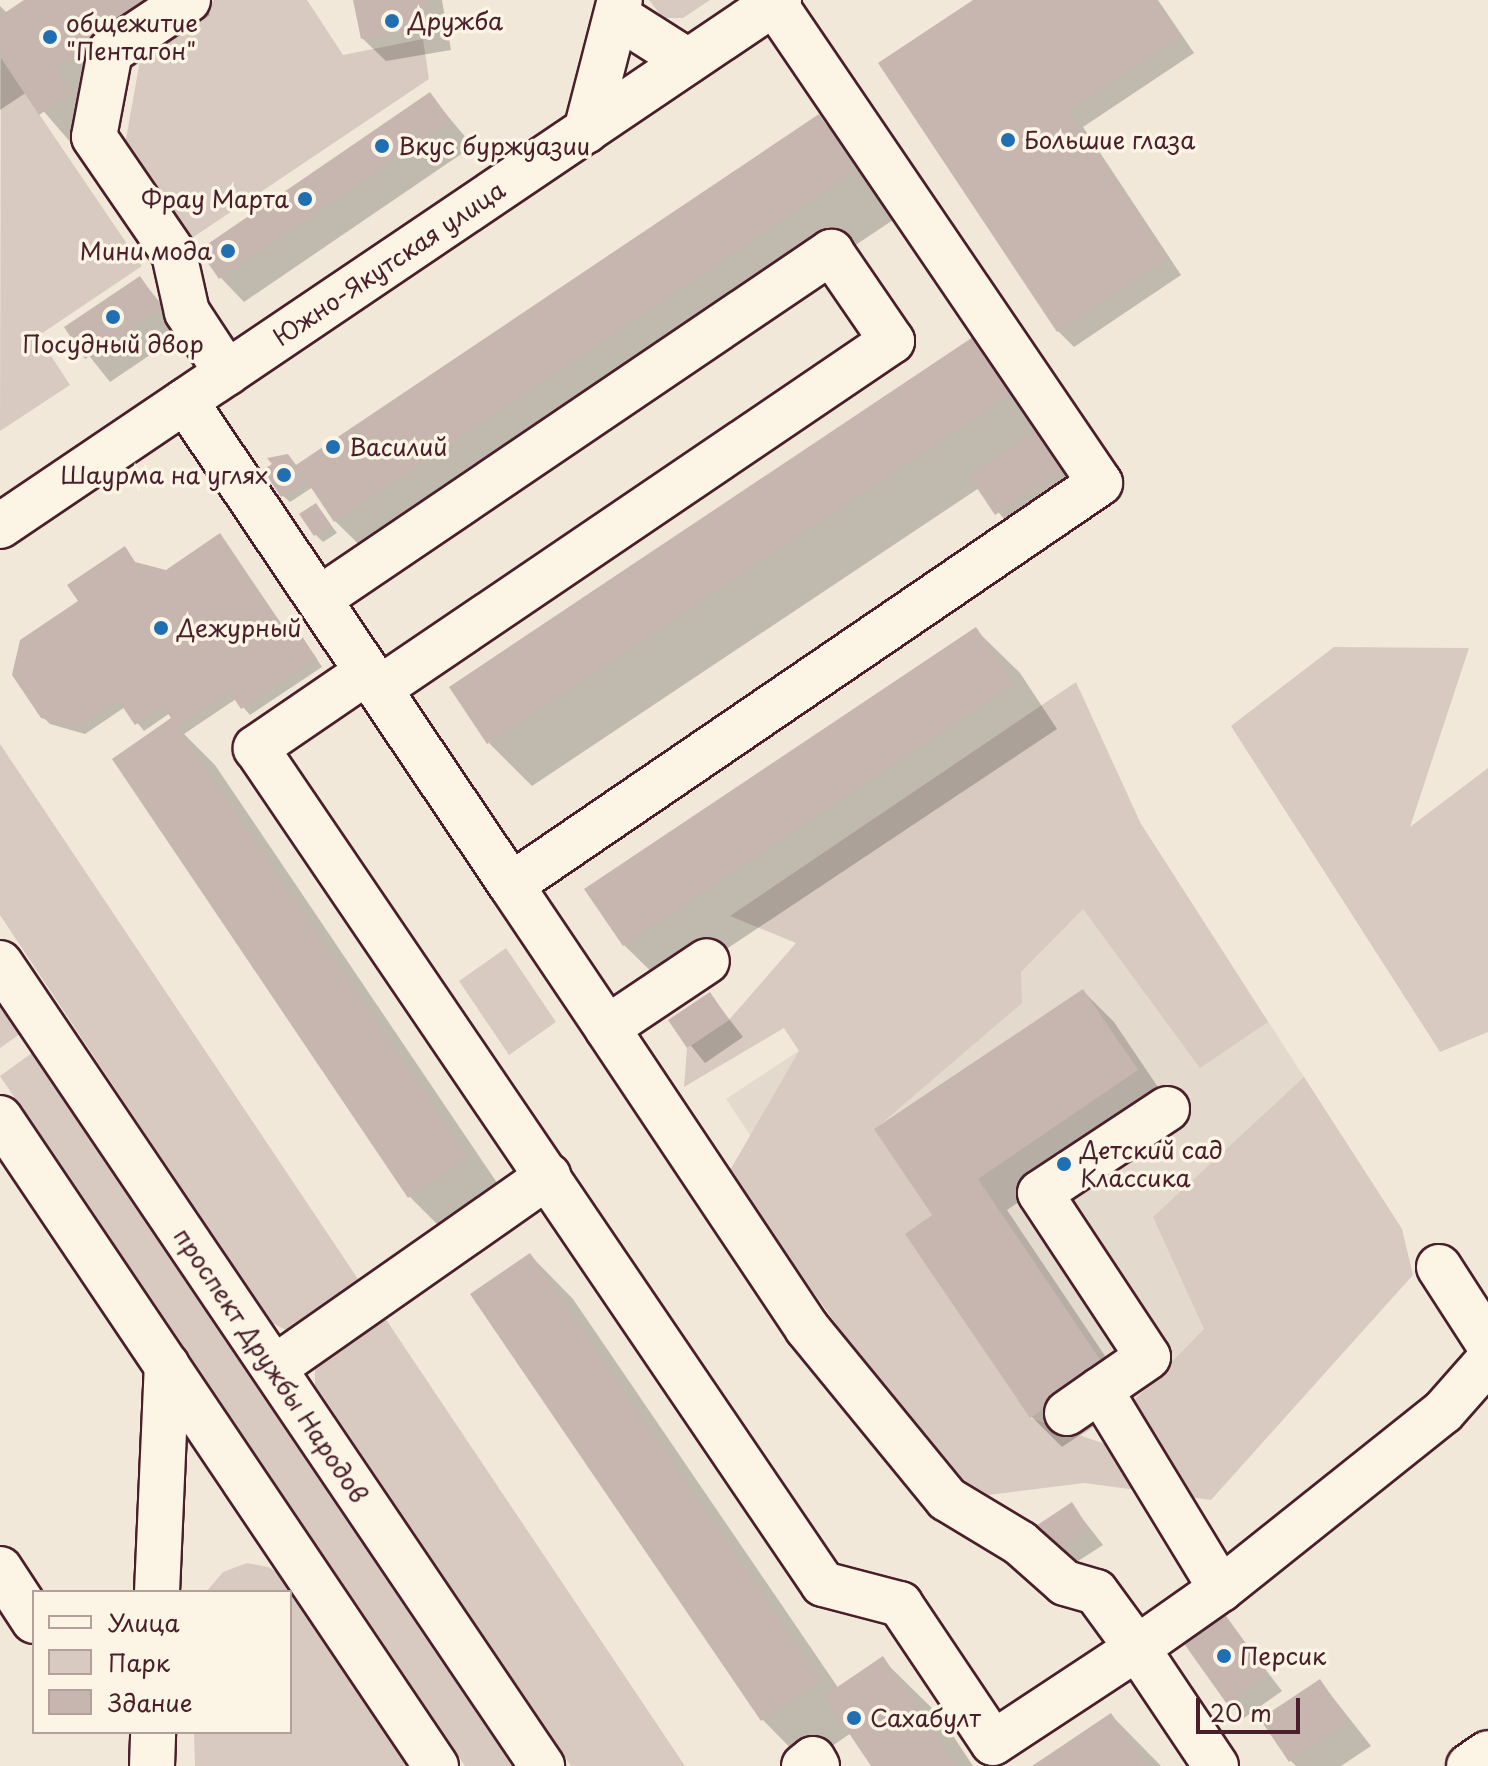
<!DOCTYPE html>
<meta charset="utf-8">
<style>
body{margin:0}
#map{position:relative;width:1488px;height:1766px;overflow:hidden;background:#f1e8da;font-family:"Playpen Sans",sans-serif}
div>[style]{position:absolute}
.built>*{inset:0;background:#e4d9cd}
.green>*{inset:0;background:#d8cac0}
.shadow>*{inset:0;background:#0003}
.building>*{inset:0;background:#c7b6af}
.roads{filter:drop-shadow(2px 0 #4a1f2b) drop-shadow(-2px 0 #4a1f2b) drop-shadow(0 2px #4a1f2b) drop-shadow(0 -2px #4a1f2b)}
.minor>*{height:44px;margin:-22px;padding:0 22px;transform-origin:22px;border-radius:22px;background:#fcf5e5}
.dots>*{width:22px;height:22px;translate:-50% -50%;box-sizing:border-box;border:4px solid #fcf5e5;border-radius:50%}
span{translate:-50% -50%;white-space:nowrap;text-align:center;line-height:1.15;-webkit-text-stroke:7px #fcf5e5;paint-order:stroke}
.poi-label{font-size:24px;color:#4a1f2b}
.left{translate:0 -50%;text-align:left}
.right{translate:-100% -50%;text-align:right}
.street-label{font-size:24px;color:#4a1f2b}
.legend{position:absolute;left:32px;top:1590px;width:260px;height:144px;box-sizing:border-box;background:#fcf5e5;border:2px solid #b59f9b;margin:0;padding:10px 14px;list-style:none;font-size:24px;color:#4a1f2b}
.legend li{display:flex;align-items:center;gap:16px;height:40px}
.legend b{width:40px;border:2px solid #b59f9b}
.scale{position:absolute;left:1196px;top:1698px;width:104px;height:36px;box-sizing:border-box;border:4px solid #4a1f2b;border-top:0;padding-left:10px;font-size:24px;line-height:28px;white-space:nowrap;color:#4a1f2b;-webkit-text-stroke:6px #fcf5e5;paint-order:stroke}
</style>
<div id="map">
<div class="built">
<div style="clip-path:polygon(1141px 824px,1402px 1229px,989px 1495px,726px 1099px)"></div>
</div>
<div class="green">
<div style="clip-path:polygon(214px 0,307px 0,343px 55px,423px 39px,429px 79px,186px 242px,124px 150px,142px 49px)"></div>
<div style="clip-path:polygon(649px 0,710px 0,683px 18px,663px 18px)"></div>
<div style="clip-path:polygon(1px 58px,142px 266px,38px 336px,70px 385px,0 431px)"></div>
<div style="clip-path:polygon(1334px 647px,1469px 648px,1410px 827px,1488px 768px,1488px 1032px,1440px 1052px,1231px 726px)"></div>
<div style="clip-path:polygon(1076px 682px,1141px 824px,1268px 1022px,1200px 1068px,1083px 909px,1021px 972px,1022px 1003px,875px 1129px,932px 1215px,906px 1234px,1030px 1418px,1105px 1444px,1131px 1404px,1204px 1329px,1153px 1217px,1304px 1077px,1402px 1229px,1413px 1275px,1211px 1500px,1084px 1483px,989px 1495px,935px 1465px,729px 1172px,799px 1051px,784px 1028px,684px 1087px,687px 1048px,729px 1020px,796px 943px,730px 916px)"></div>
<div style="clip-path:polygon(0 744px,364px 1288px,290px 1332px,270px 1322px,0 915px)"></div>
<div style="clip-path:polygon(506px 948px,556px 1022px,509px 1055px,459px 981px)"></div>
<div style="clip-path:polygon(0 997px,23px 1032px,0 1048px)"></div>
<div style="clip-path:polygon(36px 1050px,518px 1766px,465px 1766px,0 1076px)"></div>
<div style="clip-path:polygon(379px 1309px,685px 1766px,571px 1766px,315px 1385px,315px 1365px)"></div>
<div style="clip-path:polygon(247px 1563px,268px 1567px,287px 1578px,414px 1766px,195px 1766px,194px 1732px,290px 1732px,290px 1592px,206px 1592px,223px 1572px)"></div>
</div>
<div class="shadow">
<div style="clip-path:polygon(28px 0,200px 0,210px 15px,86px 99px,103px 124px,72px 144px,27px 92px,0 110px,0 6px,8px 14px)"></div>
<div style="clip-path:polygon(355px 0,442px 0,451px 50px,386px 61px,362px 38px)"></div>
<div style="clip-path:polygon(976px 0,1158px 0,1194px 53px,1083px 127px,1181px 275px,1074px 347px,1058px 331px,880px 64px)"></div>
<div style="clip-path:polygon(430px 95px,473px 146px,244px 302px,221px 278px,202px 250px)"></div>
<div style="clip-path:polygon(818px 116px,862px 160px,899px 216px,379px 564px,335px 521px,313px 487px,290px 502px,282px 495px,288px 456px,297px 466px)"></div>
<div style="clip-path:polygon(140px 278px,184px 332px,110px 382px,67px 328px)"></div>
<div style="clip-path:polygon(972px 340px,1016px 383px,1053px 439px,1045px 444px,1075px 487px,1012px 529px,979px 488px,532px 786px,489px 743px)"></div>
<div style="clip-path:polygon(316px 505px,337px 533px,323px 542px,316px 535px)"></div>
<div style="clip-path:polygon(220px 536px,287px 632px,301px 635px,322px 667px,250px 715px,236px 699px,184px 734px,215px 765px,510px 1202px,453px 1240px,410px 1197px,114px 760px,174px 719px,170px 713px,144px 731px,125px 707px,85px 734px,50px 724px,42px 716px,81px 601px,124px 549px,137px 564px,166px 572px)"></div>
<div style="clip-path:polygon(976px 630px,1020px 673px,1057px 729px,668px 988px,624px 945px)"></div>
<div style="clip-path:polygon(1083px 991px,1114px 1022px,1168px 1102px,1007px 1210px,1134px 1399px,1062px 1447px,1031px 1416px,935px 1216px)"></div>
<div style="clip-path:polygon(710px 994px,743px 1037px,705px 1063px,671px 1021px)"></div>
<div style="clip-path:polygon(530px 1255px,573px 1299px,839px 1689px,882px 1659px,940px 1716px,973px 1766px,874px 1766px,851px 1733px,806px 1764px,763px 1720px,473px 1294px)"></div>
<div style="clip-path:polygon(1071px 1504px,1103px 1545px,1061px 1572px,1045px 1557px)"></div>
<div style="clip-path:polygon(1221px 1611px,1282px 1691px,1244px 1718px,1228px 1703px)"></div>
<div style="clip-path:polygon(1320px 1681px,1371px 1746px,1341px 1766px,1296px 1766px,1290px 1760px)"></div>
<div style="clip-path:polygon(1111px 1715px,1161px 1766px,1035px 1766px)"></div>
</div>
<div class="building">
<div style="clip-path:polygon(24px 0,155px 0,56px 67px,73px 92px,39px 115px,0 56px,0 16px)"></div>
<div style="clip-path:polygon(353px 0,424px 0,429px 26px,361px 39px)"></div>
<div style="clip-path:polygon(973px 0,1155px 0,1180px 37px,1069px 111px,1167px 259px,1057px 332px,878px 63px)"></div>
<div style="clip-path:polygon(430px 92px,451px 121px,219px 279px,199px 250px)"></div>
<div style="clip-path:polygon(819px 114px,856px 171px,334px 522px,306px 480px,281px 497px,263px 470px,272px 464px,267px 458px,288px 454px,296px 465px)"></div>
<div style="clip-path:polygon(140px 276px,162px 308px,85px 359px,64px 327px)"></div>
<div style="clip-path:polygon(973px 337px,1011px 394px,487px 744px,449px 687px)"></div>
<div style="clip-path:polygon(1035px 432px,1061px 471px,995px 515px,969px 476px)"></div>
<div style="clip-path:polygon(316px 503px,331px 525px,314px 536px,299px 514px)"></div>
<div style="clip-path:polygon(220px 533px,286px 631px,294px 625px,317px 659px,241px 709px,229px 691px,177px 727px,468px 1157px,408px 1198px,112px 759px,171px 718px,163px 706px,135px 725px,118px 700px,77px 728px,41px 718px,12px 675px,20px 640px,78px 601px,67px 585px,125px 546px,135px 562px,166px 570px)"></div>
<div style="clip-path:polygon(976px 627px,1014px 684px,623px 946px,584px 889px)"></div>
<div style="clip-path:polygon(1083px 989px,1138px 1070px,978px 1179px,1105px 1367px,1030px 1418px,905px 1234px,932px 1215px,874px 1129px)"></div>
<div style="clip-path:polygon(710px 992px,729px 1020px,687px 1048px,668px 1020px)"></div>
<div style="clip-path:polygon(530px 1253px,821px 1681px,761px 1721px,470px 1294px)"></div>
<div style="clip-path:polygon(1072px 1502px,1089px 1529px,1044px 1558px,1027px 1532px)"></div>
<div style="clip-path:polygon(1221px 1609px,1268px 1674px,1227px 1704px,1180px 1638px)"></div>
<div style="clip-path:polygon(883px 1656px,925px 1719px,956px 1766px,871px 1766px,824px 1696px)"></div>
<div style="clip-path:polygon(1320px 1679px,1349px 1722px,1289px 1762px,1260px 1719px)"></div>
<div style="clip-path:polygon(1111px 1713px,1147px 1766px,1032px 1766px,1044px 1758px)"></div>
</div>
<div class="roads">
<div class="minor">
<div style="left:188px;top:0;width:94px;rotate:146.3deg"></div>
<div style="left:110px;top:52px;width:86px;rotate:100.7deg"></div>
<div style="left:94px;top:137px;width:142px;rotate:55.6deg"></div>
<div style="left:174px;top:254px;width:59px;rotate:77.4deg"></div>
<div style="left:187px;top:312px;width:73px;rotate:56.7deg"></div>
<div style="left:617px;top:16px;width:84px;rotate:32.4deg"></div>
<div style="left:586px;top:131px;width:135px;rotate:-75.5deg"></div>
<div style="left:185px;top:401px;width:584px;rotate:56.04deg"></div>
<div style="left:511px;top:885px;width:713px;rotate:-34.31deg"></div>
<div style="left:1100px;top:483px;width:584px;rotate:-124.18deg"></div>
<div style="left:0;top:526px;width:940px;rotate:-34.03deg"></div>
<div style="left:319px;top:599px;width:619px;rotate:-34.13deg"></div>
<div style="left:831px;top:252px;width:108px;rotate:55.6deg"></div>
<div style="left:892px;top:341px;width:620px;rotate:145.85deg"></div>
<div style="left:367px;top:672px;width:135px;rotate:145.6deg"></div>
<div style="left:256px;top:748px;width:1010px;rotate:55.85deg"></div>
<div style="left:823px;top:1584px;width:80px;rotate:14.6deg"></div>
<div style="left:900px;top:1604px;width:167px;rotate:56.2deg"></div>
<div style="left:993px;top:1743px;width:173px;rotate:-33.4deg"></div>
<div style="left:1137px;top:1648px;width:142px;rotate:56.2deg"></div>
<div style="left:511px;top:885px;width:172px;rotate:56.1deg"></div>
<div style="left:607px;top:1028px;width:120px;rotate:-33.8deg"></div>
<div style="left:0;top:963px;width:969px;rotate:55.98deg"></div>
<div style="left:607px;top:1028px;width:361px;rotate:56.3deg"></div>
<div style="left:807px;top:1328px;width:221px;rotate:50.7deg"></div>
<div style="left:947px;top:1499px;width:85px;rotate:31.1deg"></div>
<div style="left:1020px;top:1543px;width:60px;rotate:41.6deg"></div>
<div style="left:1065px;top:1583px;width:32px;rotate:16deg"></div>
<div style="left:1096px;top:1592px;width:69px;rotate:53.8deg"></div>
<div style="left:1137px;top:1648px;width:103px;rotate:-35.1deg"></div>
<div style="left:1221px;top:1589px;width:284px;rotate:-38.6deg"></div>
<div style="left:1443px;top:1412px;width:68px;rotate:-48.6deg"></div>
<div style="left:1167px;top:1109px;width:152px;rotate:146.5deg"></div>
<div style="left:1040px;top:1193px;width:196px;rotate:56.6deg"></div>
<div style="left:1148px;top:1357px;width:58px;rotate:145.5deg"></div>
<div style="left:1100px;top:1390px;width:233px;rotate:58.7deg"></div>
<div style="left:0;top:1118px;width:781px;rotate:56.07deg"></div>
<div style="left:1439px;top:1267px;width:90px;rotate:57.2deg"></div>
<div style="left:274px;top:1368px;width:335px;rotate:-35deg"></div>
<div style="left:1067px;top:1413px;width:40px;rotate:-34.9deg"></div>
<div style="left:0;top:1569px;width:62px;rotate:56.8deg"></div>
<div style="left:157px;top:1592px;width:227px;rotate:-87.5deg"></div>
<div style="left:152px;top:1766px;width:34px;rotate:-88deg"></div>
<div style="left:804px;top:1766px;width:11px;rotate:-38deg"></div>
<div style="left:813px;top:1759px;width:8px;rotate:60deg"></div>
<div style="left:1469px;top:1766px;width:23px;rotate:-34deg"></div>
</div>
</div>
<div class="dots">
<div style="left:392px;top:21px;background:#1f6fb2"></div>
<div style="left:50px;top:37px;background:#1f6fb2"></div>
<div style="left:1008px;top:140px;background:#1f6fb2"></div>
<div style="left:382px;top:146px;background:#1f6fb2"></div>
<div style="left:305px;top:199px;background:#1f6fb2"></div>
<div style="left:228px;top:251px;background:#1f6fb2"></div>
<div style="left:113px;top:317px;background:#1f6fb2"></div>
<div style="left:333px;top:447px;background:#1f6fb2"></div>
<div style="left:284px;top:475px;background:#1f6fb2"></div>
<div style="left:161px;top:628px;background:#1f6fb2"></div>
<div style="left:1064px;top:1164px;background:#1f6fb2"></div>
<div style="left:1224px;top:1656px;background:#1f6fb2"></div>
<div style="left:854px;top:1718px;background:#1f6fb2"></div>
</div>
<div class="poi-label">
<span class="left" style="left:408px;top:21px">Дружба</span>
<span class="left" style="left:66px;top:37px">общежитие<br>"Пентагон"</span>
<span class="left" style="left:1024px;top:140px">Большие глаза</span>
<span class="left" style="left:398px;top:146px">Вкус буржуазии</span>
<span class="right" style="left:289px;top:199px">Фрау Марта</span>
<span class="right" style="left:212px;top:251px">Мини мода</span>
<span style="left:113px;top:344px">Посудный двор</span>
<span class="left" style="left:349px;top:447px">Василий</span>
<span class="right" style="left:268px;top:475px">Шаурма на углях</span>
<span class="left" style="left:177px;top:628px">Дежурный</span>
<span class="left" style="left:1080px;top:1164px">Детский сад<br>Классика</span>
<span class="left" style="left:1240px;top:1656px">Персик</span>
<span class="left" style="left:870px;top:1718px">Сахабулт</span>
</div>
<div class="street-label">
<span style="left:389px;top:263px;rotate:-34deg">Южно-Якутская улица</span>
<span style="left:271px;top:1365px;rotate:56deg">проспект Дружбы Народов</span>
</div>
<ul class="legend">
<li><b style="height:10px;background:#fcf5e5"></b>Улица</li>
<li><b style="height:22px;background:#d8cac0"></b>Парк</li>
<li><b style="height:22px;background:#c7b6af"></b>Здание</li>
</ul>
<div class="scale">20 m</div>
</div>
